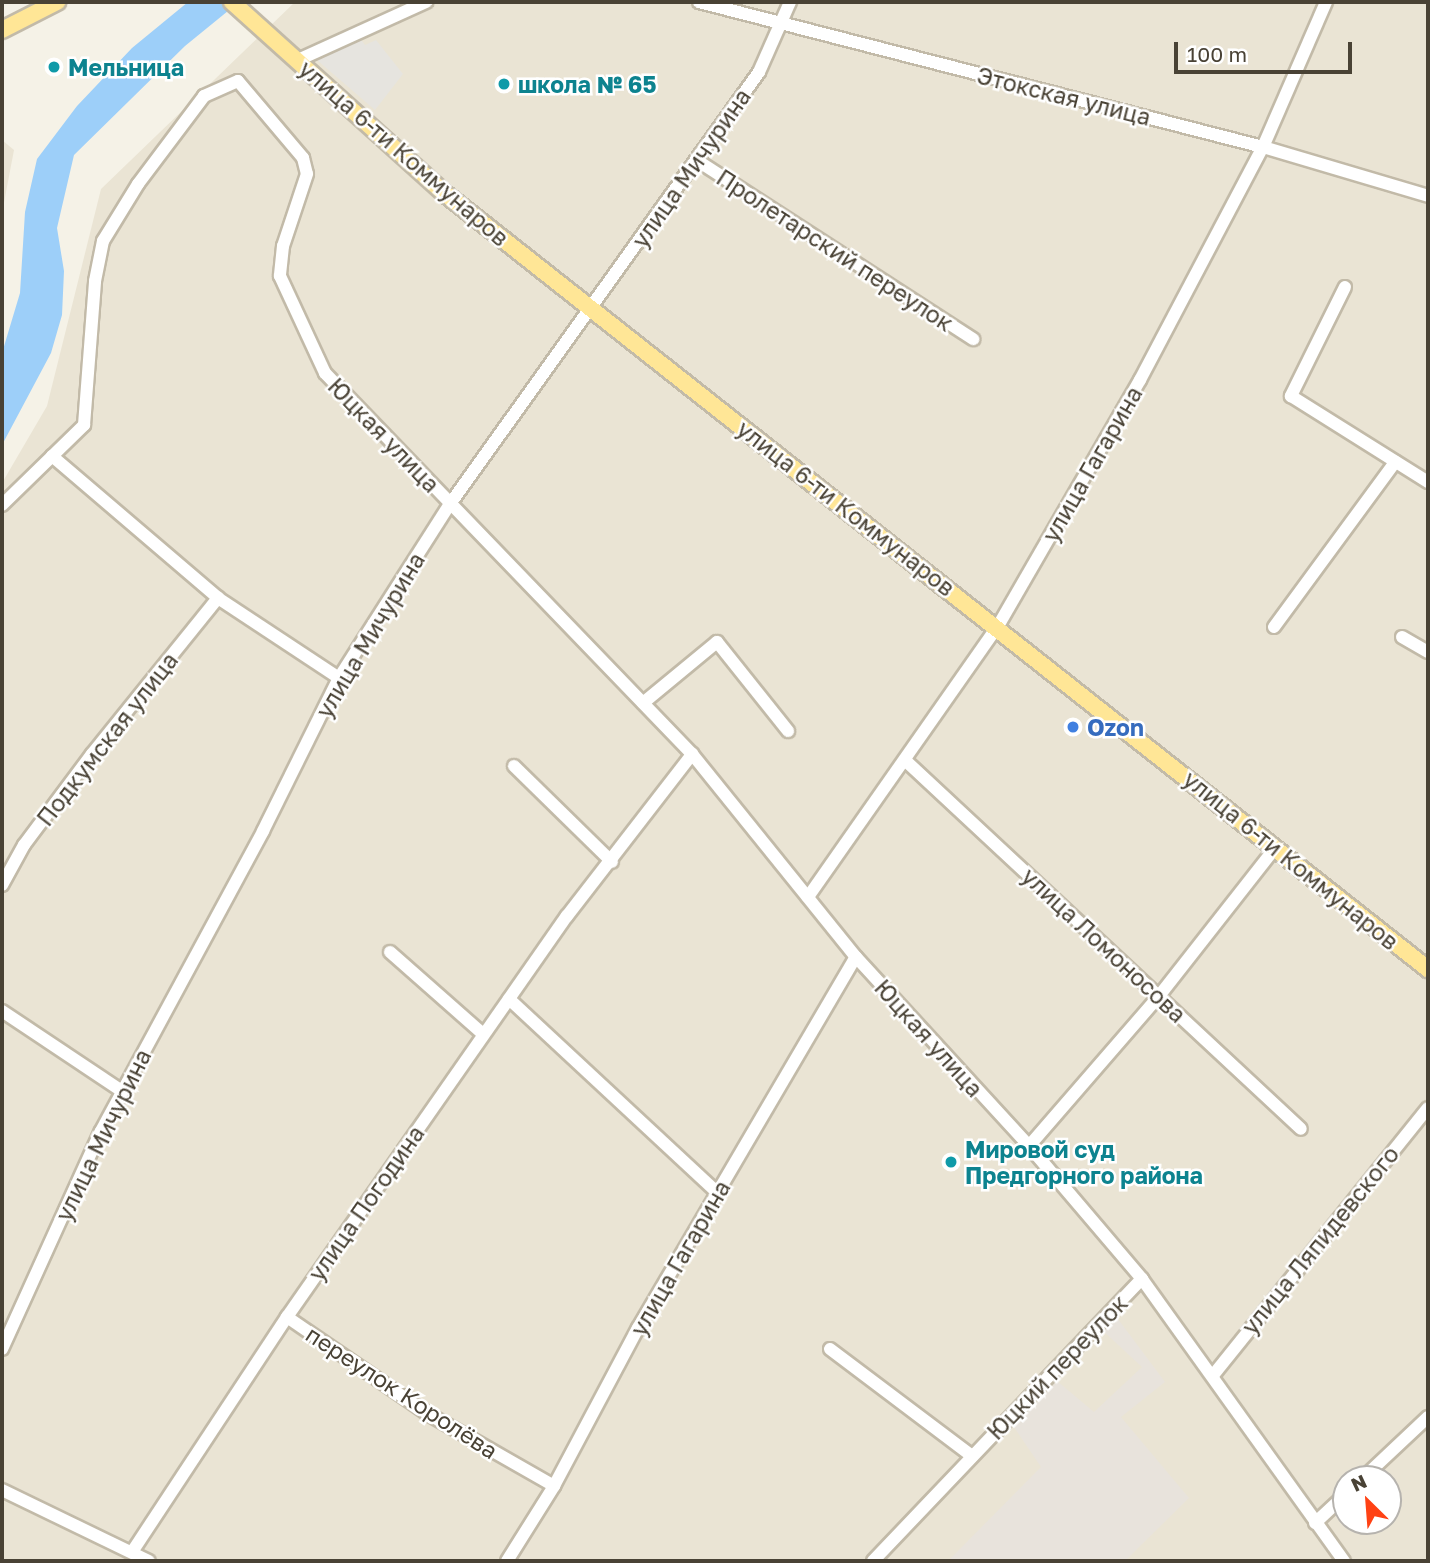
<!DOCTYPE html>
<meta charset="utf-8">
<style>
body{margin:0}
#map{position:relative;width:1430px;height:1563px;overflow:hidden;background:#f5f2e7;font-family:"Golos Text",sans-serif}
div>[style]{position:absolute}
.residential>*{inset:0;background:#eae4d4}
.industrial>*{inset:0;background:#e8e3dc}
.parking>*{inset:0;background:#e6e4df}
.water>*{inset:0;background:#9dcff9}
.roads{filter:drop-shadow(2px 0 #c2baa8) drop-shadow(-2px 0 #c2baa8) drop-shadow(0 2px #c2baa8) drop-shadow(0 -2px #c2baa8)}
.minor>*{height:12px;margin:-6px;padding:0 6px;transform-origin:6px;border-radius:6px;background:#fff}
.major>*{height:16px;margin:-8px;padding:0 8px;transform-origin:8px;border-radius:8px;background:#ffe696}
.dots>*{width:19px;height:19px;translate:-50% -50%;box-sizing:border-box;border:4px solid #fff;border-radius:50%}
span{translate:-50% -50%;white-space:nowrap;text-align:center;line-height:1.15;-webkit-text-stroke:5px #fff;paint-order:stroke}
.culture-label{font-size:23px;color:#0d838f;font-weight:700}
.left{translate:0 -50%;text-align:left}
.street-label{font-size:23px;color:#494235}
.shop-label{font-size:23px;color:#366cbe;font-weight:700}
.frame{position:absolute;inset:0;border:4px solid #494235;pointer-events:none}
.north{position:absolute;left:1332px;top:1465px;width:70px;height:70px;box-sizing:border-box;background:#fff;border:2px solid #b6b3ae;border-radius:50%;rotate:335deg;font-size:19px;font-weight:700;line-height:28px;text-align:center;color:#494235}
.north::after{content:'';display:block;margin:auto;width:24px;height:32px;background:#ff4214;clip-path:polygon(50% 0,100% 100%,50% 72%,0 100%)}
.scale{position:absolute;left:1174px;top:42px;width:178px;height:32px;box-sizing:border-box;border:4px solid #494235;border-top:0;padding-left:9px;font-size:21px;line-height:24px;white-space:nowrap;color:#494235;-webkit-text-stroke:5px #fff;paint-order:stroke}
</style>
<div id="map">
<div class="residential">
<div style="clip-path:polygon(evenodd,295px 2px,1428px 2px,1428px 1561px,2px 1561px,2px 483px,47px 406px,101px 189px,295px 2px,1346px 1479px,1388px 1479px,1388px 1521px,1346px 1521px,1346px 1479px)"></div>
<div style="clip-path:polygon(2px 140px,14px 150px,2px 213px)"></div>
</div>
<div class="industrial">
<div style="clip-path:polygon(1115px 1315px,1165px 1382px,1121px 1417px,1189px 1498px,1125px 1561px,948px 1561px,1041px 1467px,1014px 1427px,1057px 1381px,1094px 1412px,1142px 1367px,1101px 1329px)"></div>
</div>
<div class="parking">
<div style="clip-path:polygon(359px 37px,365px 45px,376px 40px,403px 74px,375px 110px,317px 60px)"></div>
</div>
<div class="water">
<div style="clip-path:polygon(188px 2px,239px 2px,185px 46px,74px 155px,57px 228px,64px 271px,62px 315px,51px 353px,2px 445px,2px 353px,20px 293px,25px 212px,37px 159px,77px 106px,132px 48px)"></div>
</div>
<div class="roads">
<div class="minor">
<div style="left:699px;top:2px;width:582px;rotate:14.42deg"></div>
<div style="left:1263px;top:147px;width:172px;rotate:16.5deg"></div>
<div style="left:298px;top:60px;width:141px;rotate:-24.4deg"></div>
<div style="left:698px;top:161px;width:328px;rotate:32.9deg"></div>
<div style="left:1345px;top:287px;width:122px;rotate:116.4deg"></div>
<div style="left:1291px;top:396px;width:162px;rotate:32.1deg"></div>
<div style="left:52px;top:456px;width:218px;rotate:40.5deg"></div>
<div style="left:218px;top:598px;width:145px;rotate:33.5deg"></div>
<div style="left:2px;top:505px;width:115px;rotate:-44.3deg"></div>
<div style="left:84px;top:425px;width:144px;rotate:-85.6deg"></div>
<div style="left:95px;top:281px;width:41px;rotate:-78.7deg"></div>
<div style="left:103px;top:241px;width:67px;rotate:-58.4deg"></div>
<div style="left:138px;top:184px;width:110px;rotate:-53.1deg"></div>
<div style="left:204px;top:96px;width:37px;rotate:-24deg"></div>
<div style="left:238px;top:81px;width:101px;rotate:49.8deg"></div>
<div style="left:303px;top:158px;width:16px;rotate:76deg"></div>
<div style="left:307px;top:174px;width:76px;rotate:108.4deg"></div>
<div style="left:283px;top:246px;width:30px;rotate:96deg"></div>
<div style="left:280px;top:276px;width:107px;rotate:65.1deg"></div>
<div style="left:325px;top:373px;width:529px;rotate:46.07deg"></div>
<div style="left:692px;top:754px;width:261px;rotate:51.1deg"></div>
<div style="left:856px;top:957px;width:256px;rotate:47.5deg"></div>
<div style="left:1029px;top:1146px;width:175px;rotate:49.6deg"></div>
<div style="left:1142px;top:1279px;width:347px;rotate:54.4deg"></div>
<div style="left:1274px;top:627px;width:205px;rotate:-53.7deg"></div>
<div style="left:1402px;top:637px;width:30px;rotate:30deg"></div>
<div style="left:643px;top:703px;width:96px;rotate:-39.5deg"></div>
<div style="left:717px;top:642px;width:114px;rotate:51.4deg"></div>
<div style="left:907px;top:762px;width:538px;rotate:42.97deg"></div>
<div style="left:514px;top:766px;width:137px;rotate:44.4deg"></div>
<div style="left:2px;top:885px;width:46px;rotate:-61.2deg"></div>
<div style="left:24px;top:845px;width:114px;rotate:-53.2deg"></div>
<div style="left:92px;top:754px;width:201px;rotate:-51.1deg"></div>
<div style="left:808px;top:897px;width:331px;rotate:-55deg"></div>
<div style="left:998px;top:626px;width:284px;rotate:-60deg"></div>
<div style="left:1140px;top:380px;width:263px;rotate:-62.2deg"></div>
<div style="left:1263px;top:147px;width:158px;rotate:-66.5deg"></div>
<div style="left:390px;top:952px;width:124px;rotate:41.4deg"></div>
<div style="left:509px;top:999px;width:285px;rotate:42.9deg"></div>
<div style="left:2px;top:1011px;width:144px;rotate:33.7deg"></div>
<div style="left:1029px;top:1146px;width:198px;rotate:-49.1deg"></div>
<div style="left:1159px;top:996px;width:188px;rotate:-51.9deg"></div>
<div style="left:287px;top:1317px;width:171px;rotate:34.5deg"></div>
<div style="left:428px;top:1414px;width:145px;rotate:29.7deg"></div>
<div style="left:2px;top:1349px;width:239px;rotate:-65.6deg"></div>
<div style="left:101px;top:1131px;width:341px;rotate:-61.6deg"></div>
<div style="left:263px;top:831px;width:171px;rotate:-63.6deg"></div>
<div style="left:339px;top:678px;width:206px;rotate:-57.5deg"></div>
<div style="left:450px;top:504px;width:531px;rotate:-54.42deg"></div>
<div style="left:759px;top:72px;width:77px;rotate:-66.1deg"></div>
<div style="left:830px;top:1349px;width:178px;rotate:37deg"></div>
<div style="left:1214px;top:1374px;width:341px;rotate:-51.2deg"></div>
<div style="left:1362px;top:1479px;width:91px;rotate:-43.2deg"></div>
<div style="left:2px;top:1490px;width:163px;rotate:25.8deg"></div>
<div style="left:1315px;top:1523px;width:42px;rotate:-43.1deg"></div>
<div style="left:132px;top:1552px;width:282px;rotate:-56.6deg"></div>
<div style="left:287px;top:1317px;width:489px;rotate:-55.1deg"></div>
<div style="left:567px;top:916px;width:205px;rotate:-52.3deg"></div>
<div style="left:507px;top:1561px;width:89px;rotate:-57.9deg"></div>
<div style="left:554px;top:1486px;width:179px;rotate:-62deg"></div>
<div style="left:638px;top:1328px;width:430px;rotate:-59.6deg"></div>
<div style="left:873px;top:1561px;width:390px;rotate:-46.4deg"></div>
</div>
<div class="major">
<div style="left:232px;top:2px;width:284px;rotate:42deg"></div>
<div style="left:443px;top:192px;width:1255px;rotate:38.27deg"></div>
<div style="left:2px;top:30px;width:62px;rotate:-27deg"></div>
</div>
</div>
<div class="dots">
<div style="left:54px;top:67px;background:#0f9aa8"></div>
<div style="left:504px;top:84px;background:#0f9aa8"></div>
<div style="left:1073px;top:727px;background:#3f7fe0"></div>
<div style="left:951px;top:1162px;background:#0f9aa8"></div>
</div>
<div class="culture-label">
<span class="left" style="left:68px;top:67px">Мельница</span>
<span class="left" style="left:518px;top:84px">школа № 65</span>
<span class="left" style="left:965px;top:1162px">Мировой суд<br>Предгорного района</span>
</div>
<div class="street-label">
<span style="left:1064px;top:96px;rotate:14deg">Этокская улица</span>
<span style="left:404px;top:153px;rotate:41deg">улица 6-ти Коммунаров</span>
<span style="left:691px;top:168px;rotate:-55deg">улица Мичурина</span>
<span style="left:835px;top:250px;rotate:33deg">Пролетарский переулок</span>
<span style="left:384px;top:435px;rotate:46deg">Юцкая улица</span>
<span style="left:1092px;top:464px;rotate:-60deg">улица Гагарина</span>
<span style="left:846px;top:508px;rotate:38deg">улица 6-ти Коммунаров</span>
<span style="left:370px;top:635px;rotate:-59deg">улица Мичурина</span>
<span style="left:107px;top:739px;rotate:-52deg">Подкумская улица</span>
<span style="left:1291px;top:860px;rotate:39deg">улица 6-ти Коммунаров</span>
<span style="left:1104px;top:945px;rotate:43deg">улица Ломоносова</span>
<span style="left:929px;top:1038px;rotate:48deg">Юцкая улица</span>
<span style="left:103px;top:1135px;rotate:-64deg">улица Мичурина</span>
<span style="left:366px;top:1203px;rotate:-55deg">улица Погодина</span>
<span style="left:1320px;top:1240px;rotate:-51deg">улица Ляпидевского</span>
<span style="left:680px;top:1258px;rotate:-60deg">улица Гагарина</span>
<span style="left:1057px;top:1367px;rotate:-46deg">Юцкий переулок</span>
<span style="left:402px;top:1392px;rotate:33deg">переулок Королёва</span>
</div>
<div class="shop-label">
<span class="left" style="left:1087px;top:727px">Ozon</span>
</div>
<div class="frame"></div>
<div class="north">N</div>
<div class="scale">100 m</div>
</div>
